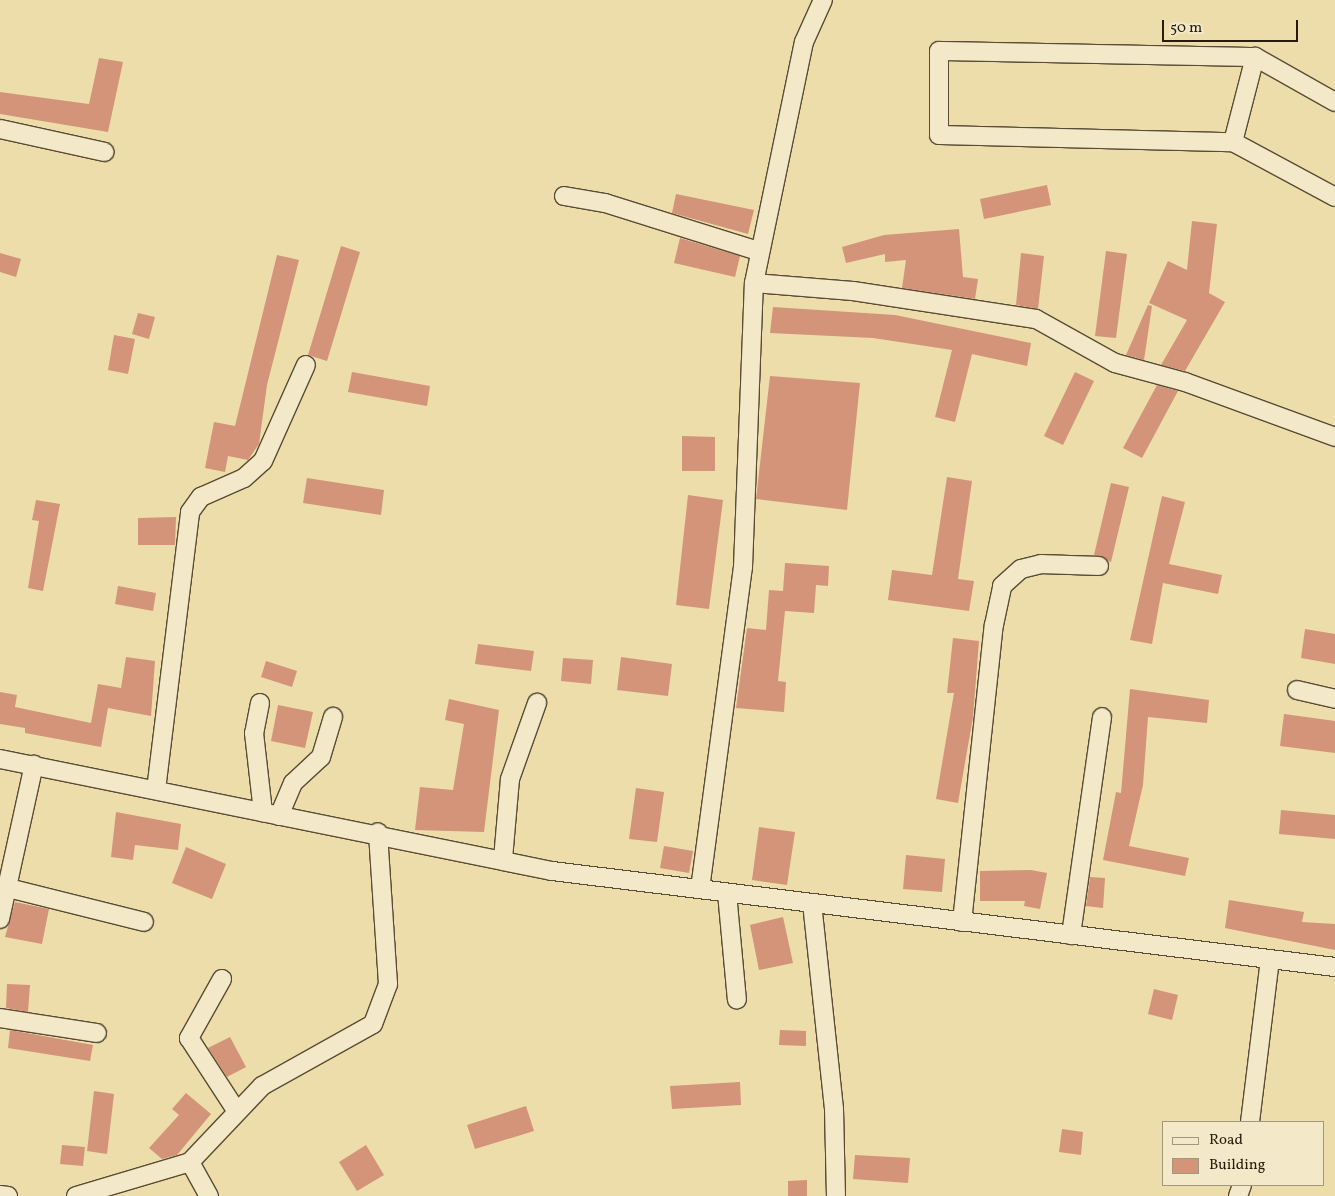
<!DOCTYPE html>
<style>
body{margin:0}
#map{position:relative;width:1335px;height:1196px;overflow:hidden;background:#edddab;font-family:Vollkorn,serif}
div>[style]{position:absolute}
.building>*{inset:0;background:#d3947a}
.roads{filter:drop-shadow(1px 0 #594b34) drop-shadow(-1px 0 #594b34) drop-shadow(0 1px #594b34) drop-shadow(0 -1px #594b34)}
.minor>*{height:18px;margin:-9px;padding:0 9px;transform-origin:9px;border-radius:9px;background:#f3e9c8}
span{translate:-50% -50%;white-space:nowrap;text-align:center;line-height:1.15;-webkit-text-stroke:4px #f3e9c8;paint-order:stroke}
.legend{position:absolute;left:1162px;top:1121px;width:162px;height:65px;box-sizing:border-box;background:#f3e9c8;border:1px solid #a2967d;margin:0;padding:6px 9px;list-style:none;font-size:15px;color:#281a0c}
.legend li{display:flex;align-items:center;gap:10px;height:25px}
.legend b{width:25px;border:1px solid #a2967d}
.scale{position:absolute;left:1162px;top:20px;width:136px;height:22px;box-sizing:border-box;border:2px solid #281a0c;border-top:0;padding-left:6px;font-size:15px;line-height:18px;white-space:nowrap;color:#281a0c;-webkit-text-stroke:4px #f3e9c8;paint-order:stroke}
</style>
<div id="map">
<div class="building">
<div style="clip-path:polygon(99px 58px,123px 62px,108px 132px,0 114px,0 92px,89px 104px)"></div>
<div style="clip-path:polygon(1047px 185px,1051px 205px,984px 219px,980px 199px)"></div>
<div style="clip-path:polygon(676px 194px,754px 210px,748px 234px,672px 213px)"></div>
<div style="clip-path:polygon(1192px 221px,1217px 224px,1209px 293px,1225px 302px,1185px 371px,1161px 365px,1187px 320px,1149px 303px,1168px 261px,1187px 270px)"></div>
<div style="clip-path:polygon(959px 229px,963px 277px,978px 279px,975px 299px,902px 288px,906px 260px,885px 262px,885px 254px,846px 263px,842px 247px,884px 235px)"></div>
<div style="clip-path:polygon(680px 238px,740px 256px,735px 277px,674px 263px)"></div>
<div style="clip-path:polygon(341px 246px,360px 252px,327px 361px,308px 355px)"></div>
<div style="clip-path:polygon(1106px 251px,1127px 254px,1116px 338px,1095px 336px)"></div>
<div style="clip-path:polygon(0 253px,21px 259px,16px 277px,0 272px)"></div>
<div style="clip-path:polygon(1021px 253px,1044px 256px,1038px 309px,1016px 305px)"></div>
<div style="clip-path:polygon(277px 255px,299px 260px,267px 385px,259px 444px,248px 460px,228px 456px,225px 472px,205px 468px,214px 422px,235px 426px)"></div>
<div style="clip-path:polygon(1148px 305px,1152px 306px,1144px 360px,1126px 355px)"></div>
<div style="clip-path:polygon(773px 307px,895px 315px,1031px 343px,1027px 366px,972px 354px,955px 422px,935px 417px,952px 350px,873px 338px,770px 333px)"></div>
<div style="clip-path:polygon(138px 313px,155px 317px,149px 339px,132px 334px)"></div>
<div style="clip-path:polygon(114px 335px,135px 339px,128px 374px,108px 370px)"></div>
<div style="clip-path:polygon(352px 372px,430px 386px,427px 406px,348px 392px)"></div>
<div style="clip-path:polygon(1075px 372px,1094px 381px,1063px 445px,1044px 436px)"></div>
<div style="clip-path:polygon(770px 376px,860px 383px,847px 510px,756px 499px)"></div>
<div style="clip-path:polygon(1157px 385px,1178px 391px,1142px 458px,1123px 448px)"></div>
<div style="clip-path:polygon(682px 436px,715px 437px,715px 471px,682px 471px)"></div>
<div style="clip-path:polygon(947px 477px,972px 481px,958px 579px,974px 581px,969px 611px,888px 600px,892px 570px,932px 575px)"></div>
<div style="clip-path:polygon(307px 478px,384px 490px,381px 515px,303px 503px)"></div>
<div style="clip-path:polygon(1111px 483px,1129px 487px,1111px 562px,1094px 555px)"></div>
<div style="clip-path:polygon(688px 495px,723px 500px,709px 609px,676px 605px)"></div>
<div style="clip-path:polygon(1162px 496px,1185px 502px,1169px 564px,1222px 575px,1218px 594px,1163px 583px,1152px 644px,1130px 640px)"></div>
<div style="clip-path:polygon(36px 500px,60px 504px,43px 591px,28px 588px,39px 521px,32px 520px)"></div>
<div style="clip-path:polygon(176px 517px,175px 545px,138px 545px,138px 518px)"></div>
<div style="clip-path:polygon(785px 563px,829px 566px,828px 586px,816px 585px,814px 613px,785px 611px,778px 681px,786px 682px,784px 712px,736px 708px,747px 628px,766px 630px,769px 590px,783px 591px)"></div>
<div style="clip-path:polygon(118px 586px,156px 593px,153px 611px,115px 604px)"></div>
<div style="clip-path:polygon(1305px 629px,1335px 634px,1335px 664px,1301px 658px)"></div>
<div style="clip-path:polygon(953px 638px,979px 641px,973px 717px,958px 803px,936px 799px,954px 693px,947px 693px)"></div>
<div style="clip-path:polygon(478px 644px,534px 651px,531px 671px,475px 664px)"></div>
<div style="clip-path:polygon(126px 657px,155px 661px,151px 716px,108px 708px,101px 747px,25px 733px,25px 728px,0 724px,0 692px,17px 695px,15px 707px,91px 723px,98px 684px,121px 688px)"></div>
<div style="clip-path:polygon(621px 657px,672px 664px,668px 696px,617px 690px)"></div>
<div style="clip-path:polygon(563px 658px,593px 660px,591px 684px,561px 681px)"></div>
<div style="clip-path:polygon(266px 661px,297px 671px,292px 687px,261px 677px)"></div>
<div style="clip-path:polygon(1130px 689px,1209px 700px,1207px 723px,1148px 717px,1143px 785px,1129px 846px,1189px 858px,1185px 876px,1103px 860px,1116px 792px,1121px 793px)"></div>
<div style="clip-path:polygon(449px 699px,499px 710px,484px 832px,415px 830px,420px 787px,453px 790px,464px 724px,445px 720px)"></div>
<div style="clip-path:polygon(278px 705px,313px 712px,305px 748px,271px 741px)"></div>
<div style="clip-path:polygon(1284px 714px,1335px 721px,1335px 753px,1280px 746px)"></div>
<div style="clip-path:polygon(636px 788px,664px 792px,657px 842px,629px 839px)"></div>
<div style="clip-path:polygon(1281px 810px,1335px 815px,1335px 839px,1279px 834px)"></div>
<div style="clip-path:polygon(116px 812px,181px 824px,178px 850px,135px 845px,133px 860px,111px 857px)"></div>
<div style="clip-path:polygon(759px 827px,795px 832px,787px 885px,752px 880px)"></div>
<div style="clip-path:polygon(664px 846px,693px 851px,689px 873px,660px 868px)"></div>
<div style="clip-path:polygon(186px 847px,226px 864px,212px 899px,172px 883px)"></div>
<div style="clip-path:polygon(906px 855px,945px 859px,942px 892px,903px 889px)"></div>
<div style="clip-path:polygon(1031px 870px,1047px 873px,1040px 909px,1024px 906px,1025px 901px,980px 901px,980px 871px)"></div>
<div style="clip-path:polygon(1090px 877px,1105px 878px,1103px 908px,1086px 906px)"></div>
<div style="clip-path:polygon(1229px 900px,1304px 912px,1302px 922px,1335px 924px,1335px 950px,1225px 928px)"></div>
<div style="clip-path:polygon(15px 902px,49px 909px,42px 944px,5px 937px)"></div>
<div style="clip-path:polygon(783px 917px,793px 963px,759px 970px,750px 925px)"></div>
<div style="clip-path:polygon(7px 984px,30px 985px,28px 1012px,6px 1008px)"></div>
<div style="clip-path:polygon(1154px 989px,1178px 995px,1172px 1020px,1148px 1014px)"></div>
<div style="clip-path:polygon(10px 1030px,93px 1045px,90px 1061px,8px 1048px)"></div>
<div style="clip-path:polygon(780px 1030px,806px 1031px,806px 1046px,779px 1045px)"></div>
<div style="clip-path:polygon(230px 1037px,246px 1067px,227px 1077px,208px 1048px)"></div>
<div style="clip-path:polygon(740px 1082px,741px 1105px,672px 1109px,670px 1086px)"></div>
<div style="clip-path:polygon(94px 1091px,114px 1094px,107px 1154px,87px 1151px)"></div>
<div style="clip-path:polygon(186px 1093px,211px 1114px,177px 1155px,162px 1159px,149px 1148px,179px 1115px,172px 1109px)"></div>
<div style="clip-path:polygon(526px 1106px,534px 1131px,475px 1149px,467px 1125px)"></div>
<div style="clip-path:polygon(1062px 1129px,1083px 1132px,1081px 1155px,1059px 1152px)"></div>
<div style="clip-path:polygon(62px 1145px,85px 1147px,83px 1166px,60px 1164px)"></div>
<div style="clip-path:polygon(366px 1145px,384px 1175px,357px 1191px,339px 1162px)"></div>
<div style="clip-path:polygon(855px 1155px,910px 1158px,908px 1183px,853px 1179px)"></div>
<div style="clip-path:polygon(807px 1180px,807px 1196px,788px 1196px,788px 1181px)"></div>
</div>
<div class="roads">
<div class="minor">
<div style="left:1335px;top:102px;width:92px;rotate:-150.6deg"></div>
<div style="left:1255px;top:57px;width:316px;rotate:-178.9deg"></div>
<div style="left:939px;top:51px;width:84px;rotate:90deg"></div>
<div style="left:939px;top:135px;width:294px;rotate:1.4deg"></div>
<div style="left:1233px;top:142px;width:116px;rotate:28.3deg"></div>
<div style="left:0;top:129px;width:107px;rotate:12.4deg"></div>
<div style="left:1233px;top:142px;width:88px;rotate:-75.5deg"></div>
<div style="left:564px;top:196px;width:42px;rotate:9.7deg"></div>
<div style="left:605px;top:203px;width:160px;rotate:17.4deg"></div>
<div style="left:754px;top:283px;width:99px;rotate:4.6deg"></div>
<div style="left:853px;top:291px;width:185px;rotate:8.7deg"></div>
<div style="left:1036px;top:319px;width:90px;rotate:29.1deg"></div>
<div style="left:1115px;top:363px;width:73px;rotate:15.2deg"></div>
<div style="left:1185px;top:382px;width:160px;rotate:20.1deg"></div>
<div style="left:1297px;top:690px;width:39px;rotate:13deg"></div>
<div style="left:260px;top:703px;width:31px;rotate:101deg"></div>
<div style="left:254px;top:733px;width:80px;rotate:83.5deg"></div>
<div style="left:0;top:759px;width:563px;rotate:11.47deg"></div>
<div style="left:552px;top:871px;width:789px;rotate:6.99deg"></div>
<div style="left:156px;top:790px;width:280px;rotate:-83deg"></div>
<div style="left:190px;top:512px;width:19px;rotate:-54deg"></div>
<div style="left:201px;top:497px;width:47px;rotate:-23.8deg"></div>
<div style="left:244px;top:478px;width:25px;rotate:-42deg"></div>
<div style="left:263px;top:461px;width:105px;rotate:-65.9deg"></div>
<div style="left:279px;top:816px;width:36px;rotate:-67deg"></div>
<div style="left:293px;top:783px;width:38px;rotate:-43deg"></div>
<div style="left:321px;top:757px;width:42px;rotate:-73.3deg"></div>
<div style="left:503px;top:859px;width:80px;rotate:-85deg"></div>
<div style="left:510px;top:779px;width:81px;rotate:-70.4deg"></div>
<div style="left:8px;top:888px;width:140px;rotate:14deg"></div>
<div style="left:700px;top:889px;width:325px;rotate:-82.4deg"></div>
<div style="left:743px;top:567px;width:284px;rotate:-87.8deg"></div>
<div style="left:754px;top:283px;width:246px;rotate:-78.3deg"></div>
<div style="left:804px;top:42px;width:46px;rotate:-65.7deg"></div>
<div style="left:727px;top:893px;width:107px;rotate:84.7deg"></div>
<div style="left:812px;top:903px;width:207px;rotate:83.9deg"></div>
<div style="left:834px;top:1109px;width:87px;rotate:88.7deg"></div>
<div style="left:0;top:919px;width:158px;rotate:-77.6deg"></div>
<div style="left:962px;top:922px;width:299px;rotate:-83.9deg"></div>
<div style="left:994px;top:625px;width:40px;rotate:-78deg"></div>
<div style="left:1002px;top:586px;width:25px;rotate:-42deg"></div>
<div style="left:1021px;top:569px;width:21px;rotate:-14deg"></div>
<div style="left:1041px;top:564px;width:58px;rotate:2deg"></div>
<div style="left:1071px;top:935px;width:220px;rotate:-81.9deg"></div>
<div style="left:222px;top:979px;width:68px;rotate:119.2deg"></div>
<div style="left:189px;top:1038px;width:86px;rotate:56.9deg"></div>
<div style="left:0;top:1018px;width:98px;rotate:8.8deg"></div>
<div style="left:1250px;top:1122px;width:164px;rotate:-83deg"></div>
<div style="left:190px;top:1162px;width:39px;rotate:61deg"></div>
<div style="left:0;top:1195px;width:8px;rotate:7deg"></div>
<div style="left:76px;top:1196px;width:119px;rotate:-16.6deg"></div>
<div style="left:190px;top:1162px;width:105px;rotate:-46.5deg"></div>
<div style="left:262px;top:1086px;width:127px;rotate:-29.2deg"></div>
<div style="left:373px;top:1024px;width:43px;rotate:-69.4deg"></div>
<div style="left:388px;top:984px;width:152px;rotate:-93.8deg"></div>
<div style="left:1238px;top:1196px;width:12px;rotate:-70deg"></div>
</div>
</div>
<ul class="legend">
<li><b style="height:6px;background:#f3e9c8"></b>Road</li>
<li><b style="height:14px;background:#d3947a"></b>Building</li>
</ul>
<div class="scale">50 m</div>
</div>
